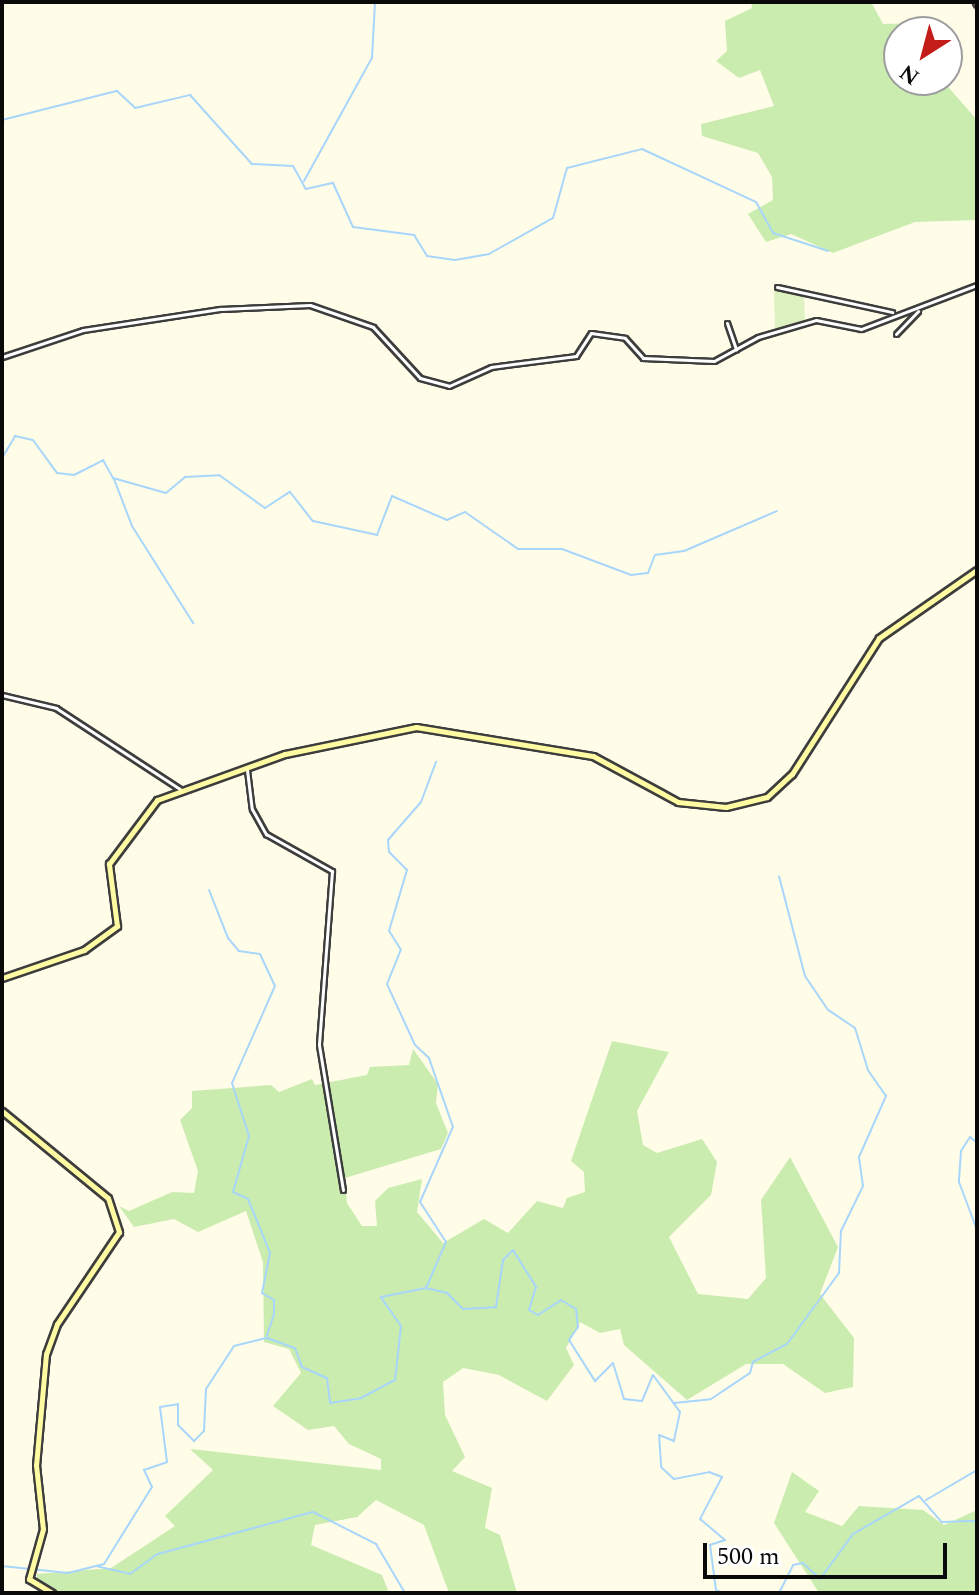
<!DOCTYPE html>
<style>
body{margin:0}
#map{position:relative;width:979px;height:1595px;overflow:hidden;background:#fffce8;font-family:Spectral,serif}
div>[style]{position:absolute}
.green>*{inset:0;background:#caecaf}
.pitch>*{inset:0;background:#def2c1}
.stream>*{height:2px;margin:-1px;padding:0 1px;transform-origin:1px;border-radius:1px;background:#a8d6fb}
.roads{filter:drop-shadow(2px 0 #3d3d3d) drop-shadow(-2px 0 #3d3d3d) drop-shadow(0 2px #3d3d3d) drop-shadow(0 -2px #3d3d3d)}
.street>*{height:3px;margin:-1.5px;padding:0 1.5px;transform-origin:1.5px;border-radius:1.5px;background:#fff}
.secondary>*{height:5px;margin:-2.5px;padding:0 2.5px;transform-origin:2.5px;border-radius:2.5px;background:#fffba3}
span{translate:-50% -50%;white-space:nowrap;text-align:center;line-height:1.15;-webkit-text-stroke:8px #fff;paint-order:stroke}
.frame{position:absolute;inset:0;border:4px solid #0a0a0a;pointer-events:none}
.north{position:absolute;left:883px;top:16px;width:80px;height:80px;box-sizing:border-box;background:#fff;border:2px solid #9d9d9d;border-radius:50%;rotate:216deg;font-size:22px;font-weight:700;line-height:32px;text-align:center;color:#0a0a0a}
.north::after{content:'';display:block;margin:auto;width:28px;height:36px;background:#c41d19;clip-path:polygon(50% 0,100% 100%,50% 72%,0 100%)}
.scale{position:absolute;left:703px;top:1543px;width:244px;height:36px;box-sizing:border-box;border:4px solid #0a0a0a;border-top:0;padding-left:10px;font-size:24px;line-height:28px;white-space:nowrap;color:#0a0a0a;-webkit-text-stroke:6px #fff;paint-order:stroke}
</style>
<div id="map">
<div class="green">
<div style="clip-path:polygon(751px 2px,871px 2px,883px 24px,920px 23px,921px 32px,899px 32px,899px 80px,942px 80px,977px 120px,977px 220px,915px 222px,833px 253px,791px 234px,766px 242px,748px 214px,773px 200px,772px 177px,758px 153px,702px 136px,701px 124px,774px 106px,760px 70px,739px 78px,716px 61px,727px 51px,725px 21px,752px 8px)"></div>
<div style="clip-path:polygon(612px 1041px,669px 1052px,637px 1111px,643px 1145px,657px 1153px,702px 1139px,717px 1162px,711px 1195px,669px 1237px,698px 1294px,748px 1299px,766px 1278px,761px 1200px,790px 1157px,838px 1247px,820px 1294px,854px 1338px,853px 1387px,825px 1393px,783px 1364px,746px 1364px,687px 1400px,624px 1345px,620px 1329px,600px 1333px,580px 1322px,566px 1348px,574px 1365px,547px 1401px,499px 1375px,463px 1368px,443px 1382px,445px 1415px,465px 1457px,452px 1471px,492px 1488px,485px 1528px,500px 1535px,517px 1593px,449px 1593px,424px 1525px,376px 1500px,357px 1517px,315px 1525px,311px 1545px,382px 1575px,389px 1593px,37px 1593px,37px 1574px,111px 1568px,175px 1526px,165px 1516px,213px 1470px,190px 1449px,381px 1470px,381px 1459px,349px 1444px,334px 1426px,308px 1430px,273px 1406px,301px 1373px,289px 1349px,264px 1342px,263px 1262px,246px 1211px,198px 1232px,174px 1219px,134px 1227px,119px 1206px,129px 1211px,172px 1192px,194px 1193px,198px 1171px,180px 1120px,192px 1108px,192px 1091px,271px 1085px,279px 1092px,312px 1079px,315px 1085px,367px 1075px,370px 1067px,409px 1065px,413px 1049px,438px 1084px,436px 1103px,448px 1133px,441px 1149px,345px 1178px,347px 1203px,362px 1226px,377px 1226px,375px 1201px,388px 1188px,422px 1179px,417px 1212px,443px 1243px,484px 1219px,508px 1233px,537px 1201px,563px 1208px,567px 1198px,585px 1192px,584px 1172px,571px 1161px)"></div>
<div style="clip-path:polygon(792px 1472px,819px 1491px,805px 1512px,842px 1526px,859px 1506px,923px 1510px,944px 1525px,977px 1510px,977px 1593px,819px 1593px,774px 1523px)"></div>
</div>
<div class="pitch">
<div style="clip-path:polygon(774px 289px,804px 293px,805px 323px,775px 330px)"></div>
</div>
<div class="stream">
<div style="left:2px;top:120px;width:119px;rotate:-14.2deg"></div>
<div style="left:117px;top:91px;width:25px;rotate:43deg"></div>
<div style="left:135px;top:108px;width:57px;rotate:-13.3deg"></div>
<div style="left:190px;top:95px;width:93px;rotate:48.1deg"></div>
<div style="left:252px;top:164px;width:41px;rotate:2.8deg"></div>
<div style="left:293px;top:166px;width:26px;rotate:61deg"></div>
<div style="left:306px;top:189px;width:28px;rotate:-13deg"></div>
<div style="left:333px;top:183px;width:48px;rotate:65.6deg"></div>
<div style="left:353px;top:227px;width:62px;rotate:7.5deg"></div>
<div style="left:414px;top:235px;width:25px;rotate:58deg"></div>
<div style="left:427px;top:256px;width:28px;rotate:8deg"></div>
<div style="left:455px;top:260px;width:35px;rotate:-10deg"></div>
<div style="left:489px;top:254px;width:73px;rotate:-29.4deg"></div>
<div style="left:553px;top:218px;width:52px;rotate:-74.4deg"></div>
<div style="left:567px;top:168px;width:77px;rotate:-14.2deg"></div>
<div style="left:642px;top:149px;width:126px;rotate:24.9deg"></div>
<div style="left:756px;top:202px;width:35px;rotate:61deg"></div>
<div style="left:773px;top:233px;width:58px;rotate:18.1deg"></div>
<div style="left:304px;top:181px;width:141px;rotate:-61.1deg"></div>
<div style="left:372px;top:58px;width:56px;rotate:-86.9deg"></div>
<div style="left:2px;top:458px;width:26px;rotate:-59deg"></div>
<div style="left:15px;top:436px;width:18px;rotate:13deg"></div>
<div style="left:33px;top:440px;width:41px;rotate:54deg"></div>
<div style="left:57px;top:473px;width:17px;rotate:7deg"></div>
<div style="left:74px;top:475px;width:33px;rotate:-27deg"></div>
<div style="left:103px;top:460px;width:21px;rotate:61deg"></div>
<div style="left:113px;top:478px;width:55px;rotate:15.8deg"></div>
<div style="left:166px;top:493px;width:25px;rotate:-40deg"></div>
<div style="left:185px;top:477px;width:34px;rotate:-3deg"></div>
<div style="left:219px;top:475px;width:57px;rotate:35.7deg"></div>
<div style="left:265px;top:508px;width:30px;rotate:-33deg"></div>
<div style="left:290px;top:492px;width:37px;rotate:52deg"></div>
<div style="left:313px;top:521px;width:66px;rotate:12.3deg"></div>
<div style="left:377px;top:535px;width:42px;rotate:-69deg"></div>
<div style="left:392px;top:496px;width:60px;rotate:23.6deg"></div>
<div style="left:447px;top:520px;width:20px;rotate:-24deg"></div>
<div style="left:465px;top:512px;width:65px;rotate:34.9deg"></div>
<div style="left:518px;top:549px;width:44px"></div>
<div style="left:562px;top:549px;width:74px;rotate:20.6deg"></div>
<div style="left:631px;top:575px;width:17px;rotate:-7deg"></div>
<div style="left:648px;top:573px;width:19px;rotate:-69deg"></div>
<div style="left:655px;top:555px;width:29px;rotate:-8deg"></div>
<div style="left:684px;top:551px;width:101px;rotate:-23.3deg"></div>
<div style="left:114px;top:479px;width:50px;rotate:69deg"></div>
<div style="left:132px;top:526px;width:115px;rotate:57.8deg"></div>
<div style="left:209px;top:890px;width:52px;rotate:68.4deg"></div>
<div style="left:228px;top:938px;width:17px;rotate:50deg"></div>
<div style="left:239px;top:951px;width:21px;rotate:8deg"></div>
<div style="left:260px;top:954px;width:35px;rotate:65deg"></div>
<div style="left:275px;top:986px;width:106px;rotate:113.9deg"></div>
<div style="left:232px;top:1083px;width:56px;rotate:72.2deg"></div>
<div style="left:249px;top:1136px;width:58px;rotate:105.9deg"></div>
<div style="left:233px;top:1192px;width:17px;rotate:25deg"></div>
<div style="left:248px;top:1199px;width:58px;rotate:67.8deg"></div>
<div style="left:270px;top:1253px;width:41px;rotate:101.3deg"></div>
<div style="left:262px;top:1293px;width:14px;rotate:30deg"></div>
<div style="left:274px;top:1300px;width:14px;rotate:90deg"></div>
<div style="left:274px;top:1314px;width:23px;rotate:108deg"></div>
<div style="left:977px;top:1143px;width:9px;rotate:-139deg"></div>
<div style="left:970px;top:1137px;width:17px;rotate:123deg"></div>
<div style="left:961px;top:1151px;width:31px;rotate:94deg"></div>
<div style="left:959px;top:1182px;width:51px;rotate:69.4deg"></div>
<div style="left:426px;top:1288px;width:50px;rotate:-66.5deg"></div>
<div style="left:446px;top:1242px;width:48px;rotate:-123deg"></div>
<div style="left:420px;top:1202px;width:82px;rotate:-66.3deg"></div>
<div style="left:453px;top:1127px;width:73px;rotate:-109.2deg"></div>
<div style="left:429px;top:1058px;width:19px;rotate:-137deg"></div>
<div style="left:415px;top:1045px;width:67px;rotate:-114.7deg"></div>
<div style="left:387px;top:984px;width:37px;rotate:-68deg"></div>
<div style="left:401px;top:950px;width:22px;rotate:-122deg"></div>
<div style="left:389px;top:931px;width:64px;rotate:-73.6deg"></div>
<div style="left:407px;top:870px;width:25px;rotate:-135deg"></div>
<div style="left:389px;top:852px;width:12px;rotate:-95deg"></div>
<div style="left:388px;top:840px;width:50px;rotate:-49deg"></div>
<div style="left:421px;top:802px;width:43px;rotate:-69.4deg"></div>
<div style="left:977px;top:1310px;width:3px;rotate:90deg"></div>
<div style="left:674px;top:1403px;width:37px;rotate:-6deg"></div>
<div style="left:711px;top:1399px;width:47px;rotate:-33.7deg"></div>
<div style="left:750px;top:1373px;width:11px;rotate:-75deg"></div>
<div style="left:753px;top:1362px;width:38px;rotate:-28deg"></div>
<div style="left:787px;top:1344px;width:88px;rotate:-53.8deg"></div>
<div style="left:839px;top:1273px;width:42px;rotate:-87.3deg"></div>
<div style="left:841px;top:1231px;width:50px;rotate:-63.9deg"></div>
<div style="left:863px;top:1186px;width:29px;rotate:-98deg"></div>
<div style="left:859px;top:1157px;width:67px;rotate:-66.1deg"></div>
<div style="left:886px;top:1096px;width:32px;rotate:-125deg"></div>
<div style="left:868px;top:1070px;width:44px;rotate:-107.2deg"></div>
<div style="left:855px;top:1028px;width:32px;rotate:-146deg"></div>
<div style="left:828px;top:1010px;width:41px;rotate:-124.1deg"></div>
<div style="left:805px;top:976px;width:103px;rotate:-104.6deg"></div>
<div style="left:977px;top:1441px;width:28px;rotate:90deg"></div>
<div style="left:926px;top:1500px;width:59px;rotate:-30.5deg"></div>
<div style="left:2px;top:1566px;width:66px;rotate:6.1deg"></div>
<div style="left:68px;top:1573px;width:37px;rotate:-14deg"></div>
<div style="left:104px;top:1564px;width:91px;rotate:-58.1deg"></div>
<div style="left:152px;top:1487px;width:19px;rotate:-115deg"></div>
<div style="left:144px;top:1470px;width:24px;rotate:-19deg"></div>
<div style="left:167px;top:1462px;width:55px;rotate:-97.3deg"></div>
<div style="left:160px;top:1407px;width:18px;rotate:-9deg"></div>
<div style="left:178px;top:1404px;width:21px;rotate:90deg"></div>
<div style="left:178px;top:1425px;width:23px;rotate:45deg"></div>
<div style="left:194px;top:1441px;width:14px;rotate:-45deg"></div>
<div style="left:204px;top:1431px;width:42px;rotate:-87.3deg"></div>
<div style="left:206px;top:1389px;width:51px;rotate:-56.9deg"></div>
<div style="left:234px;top:1346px;width:34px;rotate:-14deg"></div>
<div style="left:267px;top:1338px;width:30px;rotate:20deg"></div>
<div style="left:295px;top:1348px;width:20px;rotate:70deg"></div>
<div style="left:302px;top:1367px;width:27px;rotate:24deg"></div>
<div style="left:327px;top:1378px;width:25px;rotate:83deg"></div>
<div style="left:330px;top:1403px;width:31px;rotate:-9deg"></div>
<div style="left:361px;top:1398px;width:38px;rotate:-28deg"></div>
<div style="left:395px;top:1380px;width:54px;rotate:-83.7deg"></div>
<div style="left:401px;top:1326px;width:35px;rotate:-125deg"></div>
<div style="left:381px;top:1297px;width:46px;rotate:-11.3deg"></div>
<div style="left:426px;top:1288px;width:22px;rotate:13deg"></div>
<div style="left:447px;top:1293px;width:23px;rotate:45deg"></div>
<div style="left:463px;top:1309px;width:33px;rotate:-3deg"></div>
<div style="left:496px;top:1307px;width:48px;rotate:-81.5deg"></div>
<div style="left:503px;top:1260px;width:14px;rotate:-45deg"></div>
<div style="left:513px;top:1250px;width:44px;rotate:58.1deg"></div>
<div style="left:536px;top:1287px;width:24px;rotate:107deg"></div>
<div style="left:529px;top:1310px;width:10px;rotate:29deg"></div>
<div style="left:538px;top:1315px;width:27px;rotate:-33deg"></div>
<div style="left:561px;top:1300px;width:17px;rotate:31deg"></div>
<div style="left:576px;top:1309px;width:18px;rotate:84deg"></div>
<div style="left:578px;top:1327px;width:16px;rotate:125deg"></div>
<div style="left:569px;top:1340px;width:49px;rotate:57.6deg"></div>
<div style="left:595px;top:1381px;width:25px;rotate:-45deg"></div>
<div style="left:613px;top:1363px;width:38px;rotate:73deg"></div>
<div style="left:624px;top:1399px;width:18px;rotate:6deg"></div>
<div style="left:642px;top:1401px;width:28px;rotate:-67deg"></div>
<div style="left:653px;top:1375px;width:46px;rotate:53.9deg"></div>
<div style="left:680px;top:1412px;width:30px;rotate:102deg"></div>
<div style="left:674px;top:1441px;width:16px;rotate:-158deg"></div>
<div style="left:659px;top:1435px;width:32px;rotate:86deg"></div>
<div style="left:661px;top:1467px;width:18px;rotate:43deg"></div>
<div style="left:674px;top:1479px;width:36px;rotate:-11deg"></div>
<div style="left:709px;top:1472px;width:14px;rotate:21deg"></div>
<div style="left:722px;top:1477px;width:47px;rotate:117.6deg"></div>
<div style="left:700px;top:1519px;width:33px;rotate:40deg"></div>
<div style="left:725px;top:1540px;width:16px;rotate:162deg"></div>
<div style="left:710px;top:1545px;width:45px;rotate:82.4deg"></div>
<div style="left:716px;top:1590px;width:8px;rotate:23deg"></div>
<div style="left:96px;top:1566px;width:35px;rotate:13deg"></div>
<div style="left:130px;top:1574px;width:34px;rotate:-36deg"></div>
<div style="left:158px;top:1554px;width:161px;rotate:-15.2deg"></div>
<div style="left:313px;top:1512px;width:71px;rotate:26.9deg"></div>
<div style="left:376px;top:1544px;width:57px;rotate:59.4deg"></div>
<div style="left:779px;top:1593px;width:31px;rotate:-63deg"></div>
<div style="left:793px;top:1565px;width:10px;rotate:-11deg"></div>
<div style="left:803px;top:1563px;width:23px;rotate:43deg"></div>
<div style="left:820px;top:1579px;width:56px;rotate:-53.7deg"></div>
<div style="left:853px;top:1534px;width:76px;rotate:-29.9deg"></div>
<div style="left:919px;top:1496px;width:35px;rotate:49deg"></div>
<div style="left:942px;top:1522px;width:35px;rotate:-2deg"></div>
</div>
<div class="roads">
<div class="street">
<div style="left:777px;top:287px;width:118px;rotate:12.3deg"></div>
<div style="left:727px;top:323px;width:28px;rotate:71deg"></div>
<div style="left:896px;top:334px;width:32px;rotate:-46deg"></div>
<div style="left:2px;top:357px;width:85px;rotate:-18.4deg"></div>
<div style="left:83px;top:330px;width:140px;rotate:-8.7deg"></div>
<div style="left:221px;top:309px;width:89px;rotate:-2.6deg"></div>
<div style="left:310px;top:305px;width:67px;rotate:19.2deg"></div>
<div style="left:373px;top:327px;width:69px;rotate:47.3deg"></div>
<div style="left:420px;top:378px;width:30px;rotate:15deg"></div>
<div style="left:449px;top:386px;width:46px;rotate:-24.3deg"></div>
<div style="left:491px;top:367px;width:86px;rotate:-7.4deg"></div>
<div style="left:576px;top:356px;width:27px;rotate:-57deg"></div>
<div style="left:591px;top:333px;width:34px;rotate:8deg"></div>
<div style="left:625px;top:338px;width:27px;rotate:48deg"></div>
<div style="left:643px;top:358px;width:71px;rotate:2.4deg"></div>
<div style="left:714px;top:361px;width:50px;rotate:-28.6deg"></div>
<div style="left:758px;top:337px;width:60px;rotate:-16.3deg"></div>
<div style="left:816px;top:320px;width:46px;rotate:11.3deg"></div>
<div style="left:861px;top:329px;width:124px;rotate:-20.8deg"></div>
<div style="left:2px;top:695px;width:56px;rotate:13.5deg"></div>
<div style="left:56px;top:708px;width:148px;rotate:33.2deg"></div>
<div style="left:247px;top:770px;width:39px;rotate:83deg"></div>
<div style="left:252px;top:809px;width:29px;rotate:61deg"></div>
<div style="left:266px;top:834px;width:76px;rotate:29.3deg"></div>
<div style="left:332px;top:871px;width:174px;rotate:94.3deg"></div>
<div style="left:319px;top:1045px;width:147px;rotate:80.6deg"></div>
</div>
<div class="secondary">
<div style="left:976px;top:2px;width:2px;rotate:63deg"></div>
<div style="left:2px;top:978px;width:87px;rotate:-18.9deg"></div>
<div style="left:84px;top:950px;width:41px;rotate:-36deg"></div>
<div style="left:117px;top:926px;width:63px;rotate:-97.4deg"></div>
<div style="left:109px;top:864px;width:80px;rotate:-53.1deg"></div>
<div style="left:157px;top:800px;width:136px;rotate:-19.8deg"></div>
<div style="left:285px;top:754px;width:134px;rotate:-11.6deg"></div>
<div style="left:416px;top:727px;width:179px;rotate:9.3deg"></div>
<div style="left:593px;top:756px;width:97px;rotate:28.4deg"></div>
<div style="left:678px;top:802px;width:48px;rotate:5.9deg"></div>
<div style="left:726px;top:807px;width:42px;rotate:-13.7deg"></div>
<div style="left:767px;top:797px;width:34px;rotate:-43deg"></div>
<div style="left:792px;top:774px;width:161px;rotate:-57.4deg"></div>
<div style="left:879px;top:638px;width:119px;rotate:-34.8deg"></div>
<div style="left:2px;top:1111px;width:137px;rotate:39.4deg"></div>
<div style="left:108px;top:1198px;width:36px;rotate:72deg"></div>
<div style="left:119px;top:1232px;width:111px;rotate:124deg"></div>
<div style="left:57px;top:1324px;width:32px;rotate:110deg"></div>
<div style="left:46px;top:1354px;width:111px;rotate:95.1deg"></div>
<div style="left:36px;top:1465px;width:64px;rotate:83.8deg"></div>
<div style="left:43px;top:1529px;width:52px;rotate:105.6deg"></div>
<div style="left:29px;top:1579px;width:27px;rotate:31deg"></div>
</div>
</div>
<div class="frame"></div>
<div class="north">N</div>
<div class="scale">500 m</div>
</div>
